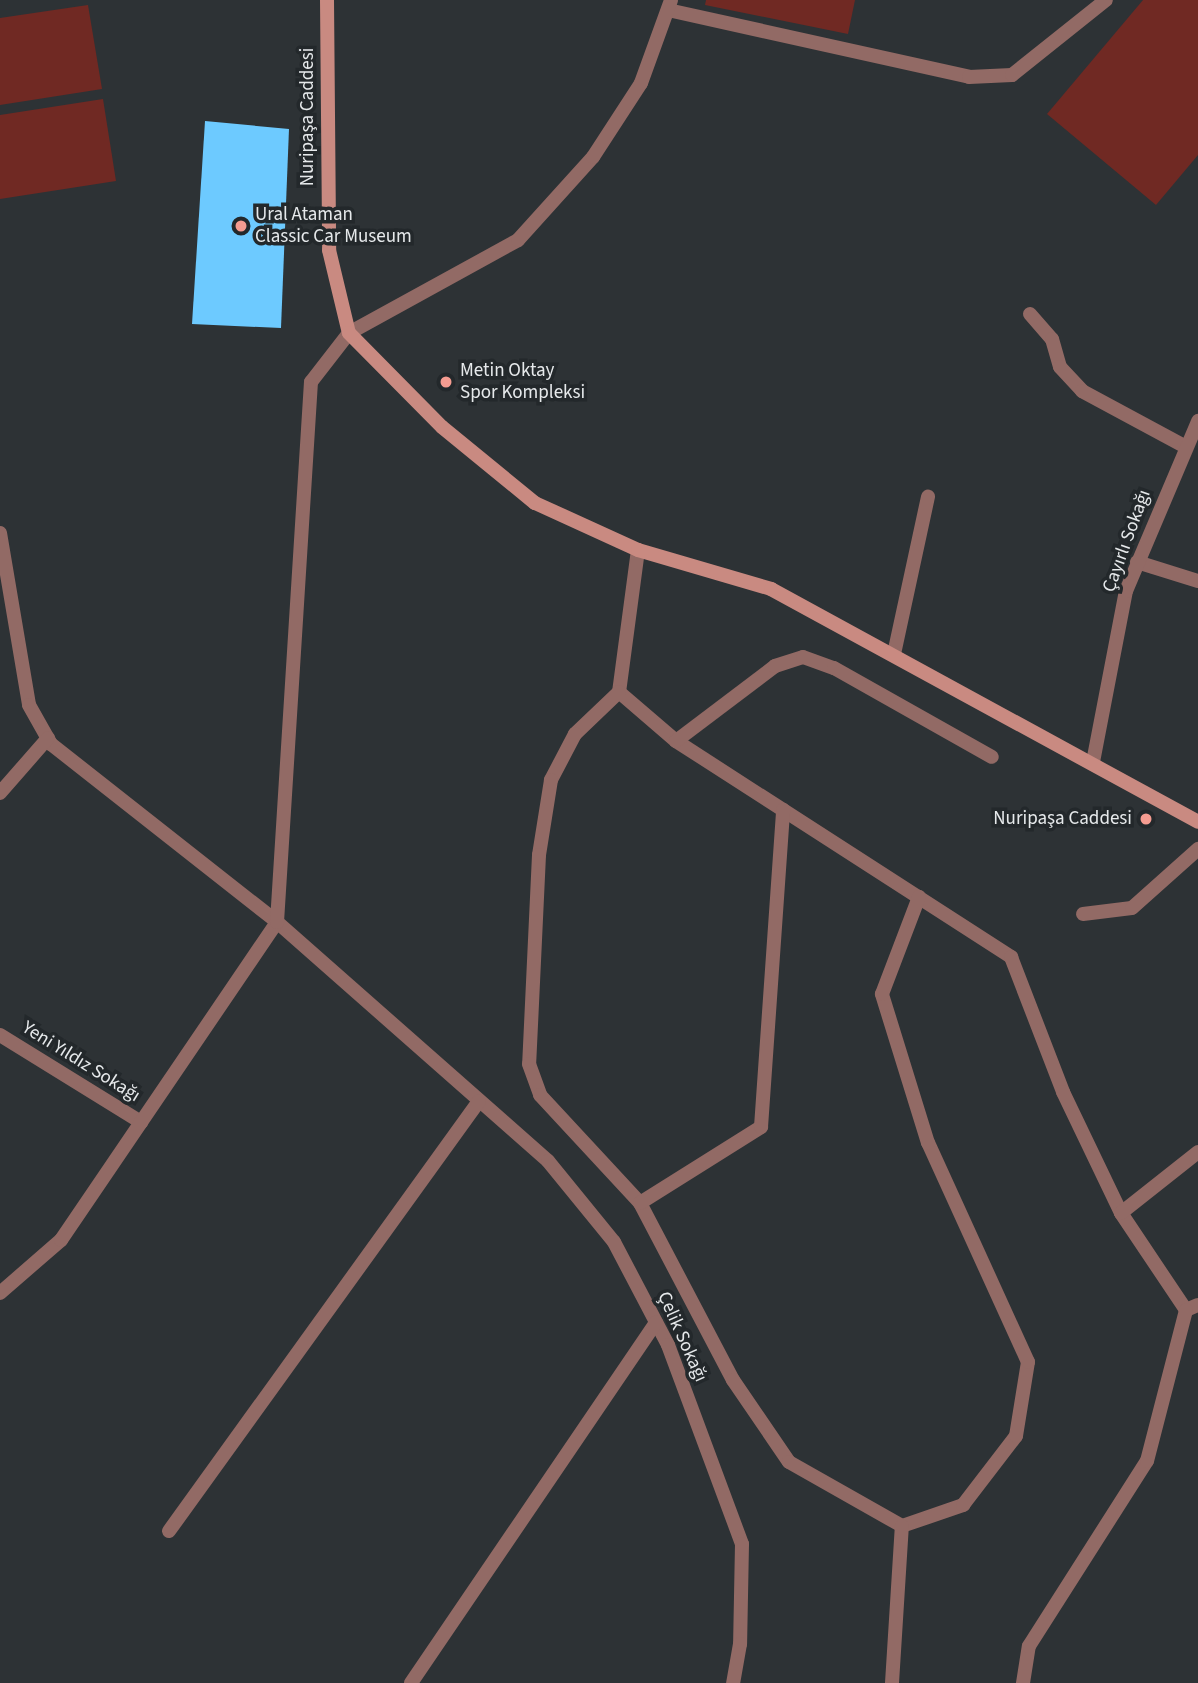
<!DOCTYPE html>
<meta charset="utf-8">
<style>
body{margin:0}
#map{position:relative;width:1198px;height:1683px;overflow:hidden;background:#2d3235;font-family:"Source Sans 3",sans-serif}
div>[style]{position:absolute}
.green>*{inset:0;background:#702923}
.building>*{inset:0;background:#6dcaff}
.lane>*{height:14px;margin:-7px;padding:0 7px;transform-origin:7px;border-radius:7px;background:#926a65}
.street>*{height:14px;margin:-7px;padding:0 7px;transform-origin:7px;border-radius:7px;background:#926a65}
.secondary>*{height:14px;margin:-7px;padding:0 7px;transform-origin:7px;border-radius:7px;background:#c98a81}
.dots>*{width:19px;height:19px;translate:-50% -50%;box-sizing:border-box;border:4px solid #23282b;border-radius:50%}
span{translate:-50% -50%;white-space:nowrap;text-align:center;line-height:1.15;-webkit-text-stroke:7px #23282b;paint-order:stroke}
.street-label{font-size:19px;color:#e6e9eb}
.poi-label{font-size:19px;color:#e6e9eb}
.left{translate:0 -50%;text-align:left}
.right{translate:-100% -50%;text-align:right}
</style>
<div id="map">
<div class="green">
<div style="clip-path:polygon(706px 0,855px 0,848px 34px,705px 5px)"></div>
<div style="clip-path:polygon(1143px 0,1198px 0,1198px 155px,1156px 205px,1047px 114px)"></div>
<div style="clip-path:polygon(88px 5px,102px 89px,0 105px,0 18px)"></div>
<div style="clip-path:polygon(103px 99px,116px 181px,0 199px,0 115px)"></div>
</div>
<div class="building">
<div style="clip-path:polygon(205px 121px,289px 129px,281px 328px,192px 324px)"></div>
</div>
<div class="lane">
<div style="left:638px;top:550px;width:143px;rotate:97.6deg"></div>
<div style="left:619px;top:692px;width:75px;rotate:40.7deg"></div>
<div style="left:676px;top:741px;width:399px;rotate:32.8deg"></div>
<div style="left:1011px;top:957px;width:145px;rotate:68.9deg"></div>
<div style="left:1063px;top:1092px;width:134px;rotate:64.4deg"></div>
<div style="left:1121px;top:1213px;width:117px;rotate:56.2deg"></div>
<div style="left:1186px;top:1310px;width:13px;rotate:-23deg"></div>
<div style="left:619px;top:692px;width:61px;rotate:136.3deg"></div>
<div style="left:575px;top:734px;width:52px;rotate:117.6deg"></div>
<div style="left:551px;top:780px;width:76px;rotate:99.1deg"></div>
<div style="left:539px;top:855px;width:209px;rotate:92.7deg"></div>
<div style="left:529px;top:1064px;width:33px;rotate:70deg"></div>
<div style="left:540px;top:1095px;width:147px;rotate:47.2deg"></div>
<div style="left:640px;top:1203px;width:200px;rotate:62.3deg"></div>
<div style="left:733px;top:1380px;width:99px;rotate:55.7deg"></div>
<div style="left:789px;top:1462px;width:130px;rotate:29.5deg"></div>
<div style="left:676px;top:741px;width:124px;rotate:-37.1deg"></div>
<div style="left:775px;top:666px;width:29px;rotate:-18deg"></div>
<div style="left:803px;top:657px;width:33px;rotate:20deg"></div>
<div style="left:834px;top:668px;width:181px;rotate:29.4deg"></div>
<div style="left:640px;top:1203px;width:143px;rotate:-32.1deg"></div>
<div style="left:761px;top:1127px;width:318px;rotate:-86deg"></div>
<div style="left:902px;top:1526px;width:65px;rotate:-19deg"></div>
<div style="left:963px;top:1505px;width:87px;rotate:-52.5deg"></div>
<div style="left:1016px;top:1436px;width:75px;rotate:-80.8deg"></div>
<div style="left:1028px;top:1362px;width:241px;rotate:-114.5deg"></div>
<div style="left:928px;top:1143px;width:156px;rotate:-107.2deg"></div>
<div style="left:882px;top:994px;width:104px;rotate:-69.1deg"></div>
<div style="left:892px;top:1683px;width:157px;rotate:-86.4deg"></div>
<div style="left:1023px;top:1683px;width:37px;rotate:-81deg"></div>
<div style="left:1029px;top:1646px;width:219px;rotate:-57.5deg"></div>
<div style="left:1147px;top:1461px;width:156px;rotate:-75.5deg"></div>
</div>
<div class="street">
<div style="left:668px;top:10px;width:308px;rotate:12.5deg"></div>
<div style="left:969px;top:77px;width:43px;rotate:-2.7deg"></div>
<div style="left:1012px;top:75px;width:120px;rotate:-38.6deg"></div>
<div style="left:1030px;top:314px;width:33px;rotate:49deg"></div>
<div style="left:1052px;top:339px;width:29px;rotate:74deg"></div>
<div style="left:1060px;top:367px;width:33px;rotate:47deg"></div>
<div style="left:1082px;top:391px;width:116px;rotate:28.3deg"></div>
<div style="left:0;top:533px;width:174px;rotate:80.4deg"></div>
<div style="left:29px;top:705px;width:45px;rotate:60.6deg"></div>
<div style="left:51px;top:744px;width:288px;rotate:38.2deg"></div>
<div style="left:277px;top:922px;width:361px;rotate:41.4deg"></div>
<div style="left:548px;top:1161px;width:104px;rotate:50.8deg"></div>
<div style="left:614px;top:1242px;width:116px;rotate:62.3deg"></div>
<div style="left:668px;top:1345px;width:212px;rotate:69.6deg"></div>
<div style="left:742px;top:1544px;width:100px;rotate:91.1deg"></div>
<div style="left:740px;top:1644px;width:40px;rotate:100deg"></div>
<div style="left:1137px;top:562px;width:64px;rotate:17.3deg"></div>
<div style="left:894px;top:654px;width:161px;rotate:-77.8deg"></div>
<div style="left:1093px;top:762px;width:174px;rotate:-79.1deg"></div>
<div style="left:1126px;top:591px;width:185px;rotate:-67deg"></div>
<div style="left:0;top:793px;width:73px;rotate:-48.9deg"></div>
<div style="left:1083px;top:914px;width:49px;rotate:-7deg"></div>
<div style="left:1132px;top:908px;width:89px;rotate:-41.8deg"></div>
<div style="left:0;top:1035px;width:166px;rotate:31.7deg"></div>
<div style="left:1121px;top:1213px;width:98px;rotate:-38.4deg"></div>
<div style="left:0;top:1293px;width:81px;rotate:-41deg"></div>
<div style="left:61px;top:1240px;width:384px;rotate:-55.8deg"></div>
<div style="left:277px;top:922px;width:541px;rotate:-86.4deg"></div>
<div style="left:311px;top:382px;width:62px;rotate:-52.2deg"></div>
<div style="left:349px;top:333px;width:193px;rotate:-28.8deg"></div>
<div style="left:518px;top:240px;width:112px;rotate:-47.9deg"></div>
<div style="left:593px;top:157px;width:88px;rotate:-57deg"></div>
<div style="left:641px;top:83px;width:88px;rotate:-70.1deg"></div>
<div style="left:169px;top:1531px;width:530px;rotate:-54.21deg"></div>
<div style="left:411px;top:1683px;width:436px;rotate:-55.8deg"></div>
</div>
<div class="secondary">
<div style="left:327px;top:0;width:250px;rotate:89.5deg"></div>
<div style="left:329px;top:250px;width:85px;rotate:76.5deg"></div>
<div style="left:349px;top:333px;width:132px;rotate:45.3deg"></div>
<div style="left:442px;top:427px;width:120px;rotate:39.3deg"></div>
<div style="left:535px;top:503px;width:113px;rotate:24.5deg"></div>
<div style="left:638px;top:550px;width:139px;rotate:16.3deg"></div>
<div style="left:771px;top:589px;width:486px;rotate:28.6deg"></div>
</div>
<div class="dots">
<div style="left:241px;top:226px;background:#f59c91"></div>
<div style="left:446px;top:382px;background:#f59c91"></div>
<div style="left:1146px;top:819px;background:#f59c91"></div>
</div>
<div class="street-label">
<span style="left:308px;top:117px;rotate:-90deg">Nuripaşa Caddesi</span>
<span style="left:1127px;top:541px;rotate:-70deg">Çayırlı Sokağı</span>
<span style="left:81px;top:1062px;rotate:32deg">Yeni Yıldız Sokağı</span>
<span style="left:682px;top:1337px;rotate:66deg">Çelik Sokağı</span>
</div>
<div class="poi-label">
<span class="left" style="left:255px;top:226px">Ural Ataman<br>Classic Car Museum</span>
<span class="left" style="left:460px;top:382px">Metin Oktay<br>Spor Kompleksi</span>
<span class="right" style="left:1132px;top:819px">Nuripaşa Caddesi</span>
</div>
</div>
